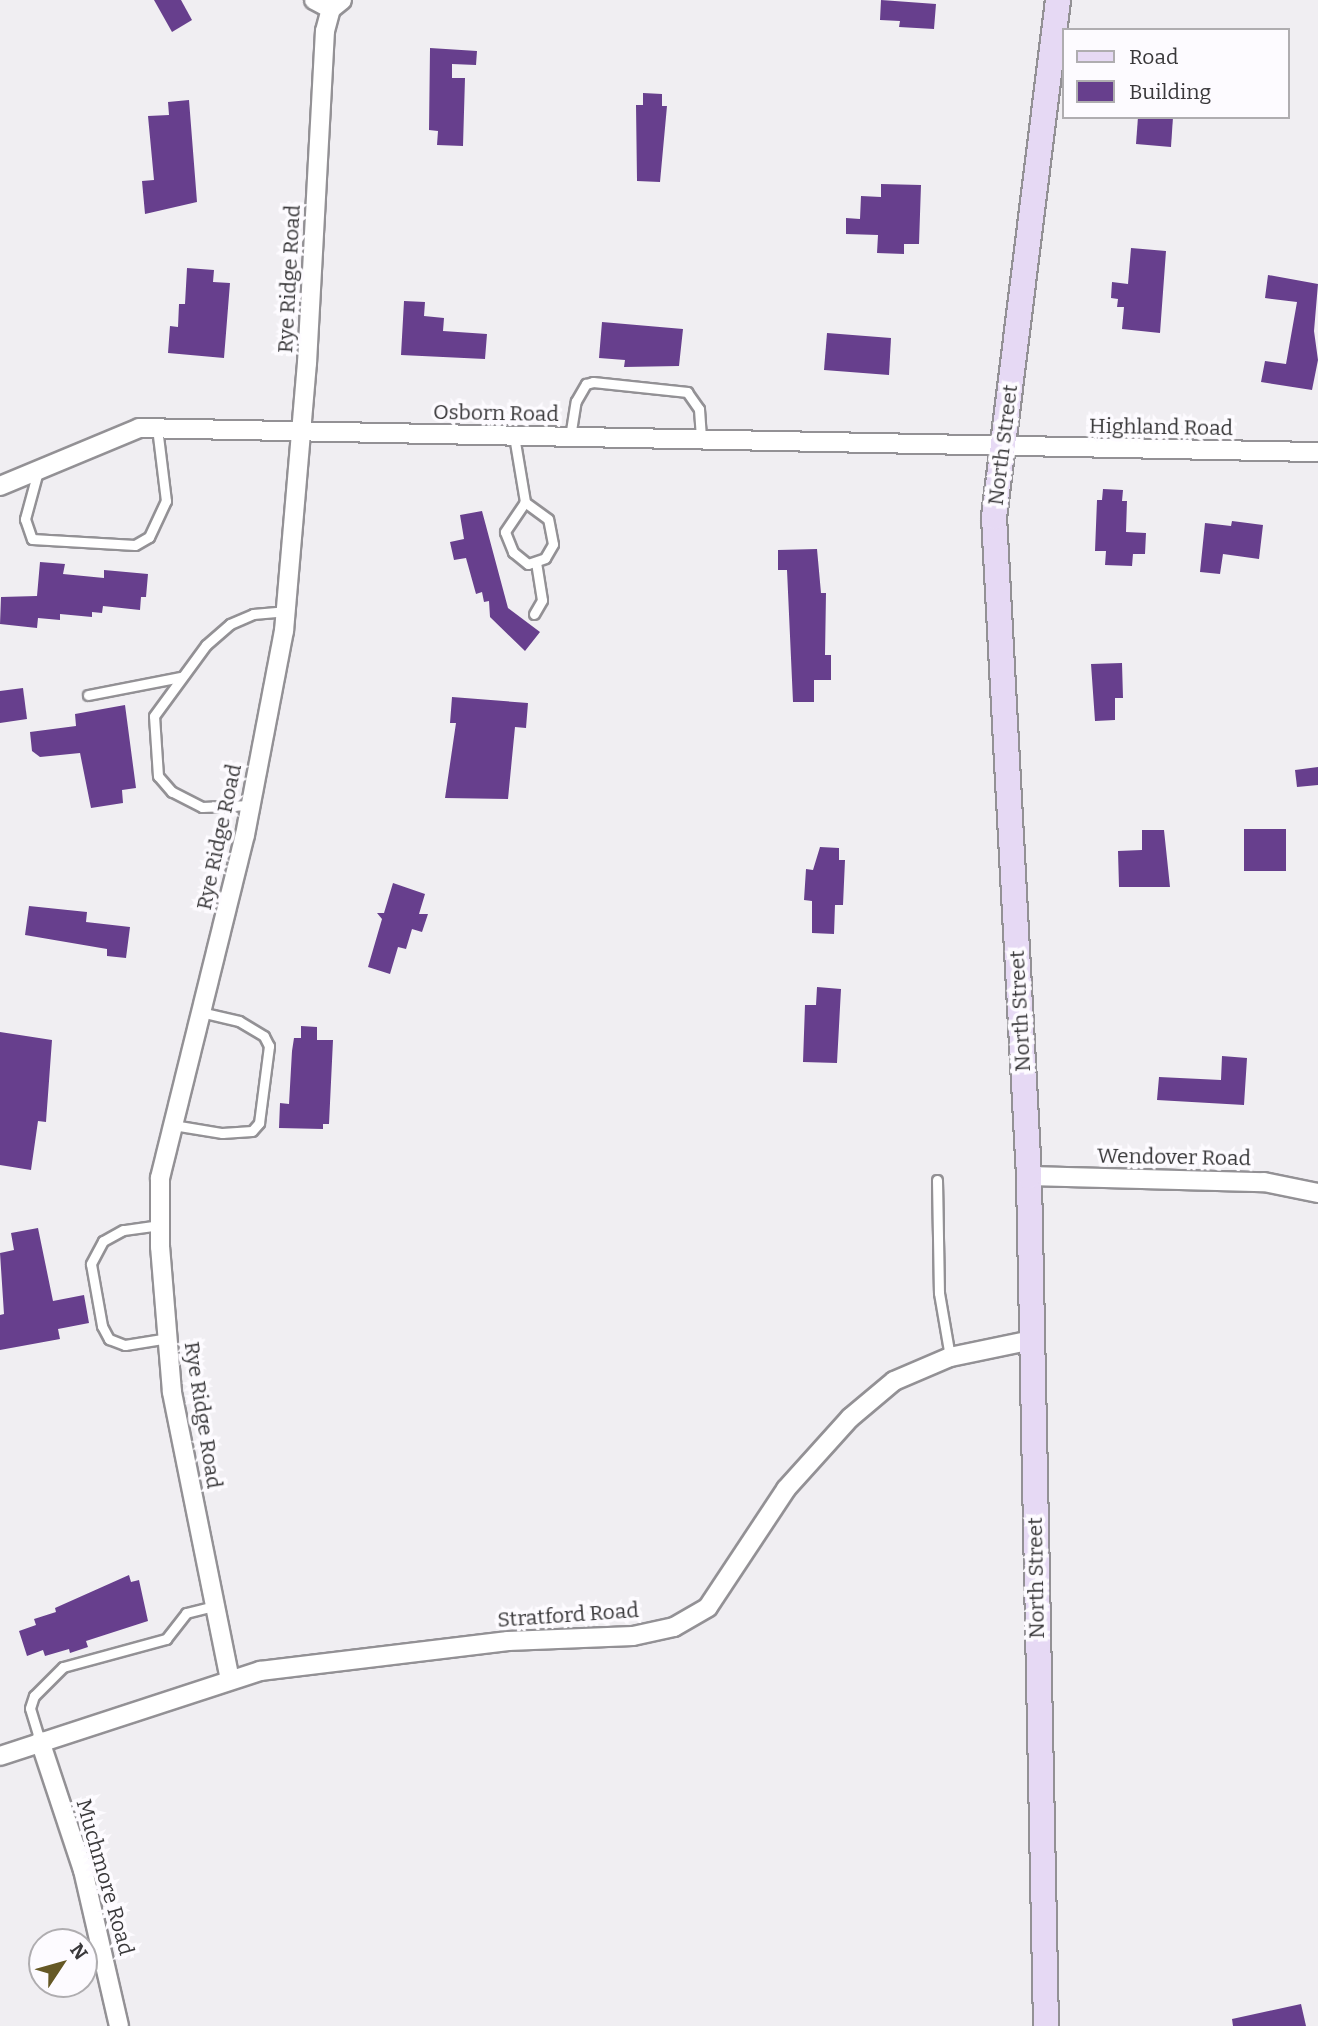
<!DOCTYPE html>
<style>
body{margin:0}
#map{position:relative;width:1318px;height:2026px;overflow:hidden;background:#f0eef2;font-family:Bitter,serif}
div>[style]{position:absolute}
.building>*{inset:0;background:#673f8d}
.roads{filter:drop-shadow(2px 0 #939195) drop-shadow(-2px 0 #939195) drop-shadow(0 2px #939195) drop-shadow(0 -2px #939195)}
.lane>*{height:9px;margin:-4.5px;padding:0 4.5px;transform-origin:4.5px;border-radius:4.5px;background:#fff}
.street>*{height:18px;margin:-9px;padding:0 9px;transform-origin:9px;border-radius:9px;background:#fff}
.secondary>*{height:24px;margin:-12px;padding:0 12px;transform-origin:12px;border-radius:12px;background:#e6d9f4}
span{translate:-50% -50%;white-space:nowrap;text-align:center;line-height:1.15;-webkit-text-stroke:7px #fdfbff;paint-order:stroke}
.street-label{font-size:21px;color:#39383a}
.legend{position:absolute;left:1062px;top:28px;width:228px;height:91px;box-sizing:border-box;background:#fdfbff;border:2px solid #afadb0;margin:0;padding:9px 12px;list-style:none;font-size:21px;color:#39383a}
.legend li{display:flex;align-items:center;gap:14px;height:35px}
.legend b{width:35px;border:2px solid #afadb0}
.north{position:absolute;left:28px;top:1928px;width:70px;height:70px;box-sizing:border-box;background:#fdfbff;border:2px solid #afadb0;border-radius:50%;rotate:54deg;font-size:19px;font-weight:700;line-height:28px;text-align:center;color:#39383a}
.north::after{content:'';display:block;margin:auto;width:24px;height:32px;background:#655825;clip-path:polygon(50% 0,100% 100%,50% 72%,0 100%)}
</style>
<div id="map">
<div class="building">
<div style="clip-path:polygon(154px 0,181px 0,192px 20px,172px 32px)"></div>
<div style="clip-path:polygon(881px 0,936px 4px,934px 29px,899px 27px,900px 21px,880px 20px)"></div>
<div style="clip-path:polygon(430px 48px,477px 51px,476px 65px,452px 64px,452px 78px,465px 78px,463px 146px,437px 145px,438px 131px,429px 130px)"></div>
<div style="clip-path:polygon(643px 93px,662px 94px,662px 106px,667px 106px,660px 182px,637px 181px,636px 105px,643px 105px)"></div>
<div style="clip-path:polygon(189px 100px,197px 202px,145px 214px,142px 181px,154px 180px,148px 116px,169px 115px,168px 102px)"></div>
<div style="clip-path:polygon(1138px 117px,1173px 117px,1171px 147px,1136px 144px)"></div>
<div style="clip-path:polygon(881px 184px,921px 185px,919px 244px,904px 244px,904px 254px,877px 253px,878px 235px,846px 234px,846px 218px,860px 219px,861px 196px,881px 197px)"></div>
<div style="clip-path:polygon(1131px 248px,1166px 251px,1160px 333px,1122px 329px,1124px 307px,1117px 307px,1118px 299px,1111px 298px,1112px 282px,1128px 284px)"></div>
<div style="clip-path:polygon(187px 268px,214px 270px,213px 282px,230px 283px,224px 358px,168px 353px,170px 326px,178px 327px,179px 304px,185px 304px)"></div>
<div style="clip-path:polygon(1268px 275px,1318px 284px,1314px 331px,1318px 360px,1312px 390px,1261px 382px,1265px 361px,1286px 364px,1297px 302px,1265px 298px)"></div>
<div style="clip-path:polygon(404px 301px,425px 302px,424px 316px,444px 318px,443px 331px,487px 334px,485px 359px,401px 355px)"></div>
<div style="clip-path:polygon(602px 322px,683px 329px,679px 366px,624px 367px,625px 360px,599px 358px)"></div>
<div style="clip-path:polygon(827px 333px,891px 338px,889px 375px,824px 370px)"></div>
<div style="clip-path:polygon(1103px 489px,1123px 490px,1122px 501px,1127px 501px,1126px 532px,1146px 533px,1145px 554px,1133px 554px,1132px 566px,1105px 565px,1106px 551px,1095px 551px,1097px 500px,1102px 500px)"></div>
<div style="clip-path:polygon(482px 511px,508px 608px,540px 632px,525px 651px,490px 617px,489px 601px,484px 602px,482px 592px,476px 594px,466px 558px,454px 560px,450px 542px,464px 539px,460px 515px)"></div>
<div style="clip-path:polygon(1232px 521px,1263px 525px,1259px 559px,1223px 554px,1220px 574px,1200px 572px,1205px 523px,1231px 526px)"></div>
<div style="clip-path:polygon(817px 549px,821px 593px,826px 593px,825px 655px,831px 655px,831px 680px,814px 680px,814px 702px,793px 702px,787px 570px,778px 570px,778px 550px)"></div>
<div style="clip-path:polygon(40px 562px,65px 564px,63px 574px,104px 578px,104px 570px,148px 574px,146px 597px,141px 597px,140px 610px,103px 606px,102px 613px,92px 612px,92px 617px,60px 614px,60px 620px,38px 618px,37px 628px,0 624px,1px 597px,37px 596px)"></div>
<div style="clip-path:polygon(1122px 663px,1123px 698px,1115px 698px,1115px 720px,1095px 721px,1091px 664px)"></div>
<div style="clip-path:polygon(23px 688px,27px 719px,0 723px,0 691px)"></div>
<div style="clip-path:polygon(452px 697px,528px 703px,526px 728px,515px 727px,508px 799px,445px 798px,456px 723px,450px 723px)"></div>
<div style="clip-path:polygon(125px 705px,136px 788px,122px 790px,123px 803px,91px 808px,80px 753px,40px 757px,32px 751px,30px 732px,76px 726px,75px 714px)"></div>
<div style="clip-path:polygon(1318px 767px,1318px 785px,1297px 787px,1295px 770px)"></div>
<div style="clip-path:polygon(1244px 829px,1286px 829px,1286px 871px,1244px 871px)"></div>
<div style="clip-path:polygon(1142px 830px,1164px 830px,1170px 887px,1119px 887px,1118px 851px,1142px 850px)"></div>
<div style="clip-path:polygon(820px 847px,839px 848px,839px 860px,845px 860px,843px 905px,835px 905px,834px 934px,812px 933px,812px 901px,804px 900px,806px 869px,813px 870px)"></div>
<div style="clip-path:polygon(393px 883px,425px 894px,419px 914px,428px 914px,422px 932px,412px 929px,406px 949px,398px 947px,390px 974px,368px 967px,382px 919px,377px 913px,384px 913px)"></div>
<div style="clip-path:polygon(29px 906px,87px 912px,86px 922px,130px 927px,126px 958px,107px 956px,107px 949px,25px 935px)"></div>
<div style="clip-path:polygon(817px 987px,841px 989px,837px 1063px,803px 1062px,805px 1005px,816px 1005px)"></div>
<div style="clip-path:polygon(301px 1026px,317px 1027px,317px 1040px,333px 1040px,329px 1124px,323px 1124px,323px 1129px,279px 1128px,280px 1103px,289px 1104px,292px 1051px,294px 1038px,301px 1038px)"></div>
<div style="clip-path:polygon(0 1032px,52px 1040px,46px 1122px,38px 1121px,31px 1170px,0 1165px)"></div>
<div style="clip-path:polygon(1222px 1056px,1247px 1058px,1244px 1105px,1157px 1100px,1159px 1077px,1221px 1080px)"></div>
<div style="clip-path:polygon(38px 1228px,53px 1301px,84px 1295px,89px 1323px,58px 1329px,60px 1339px,0 1350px,0 1315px,4px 1314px,0 1253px,14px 1250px,11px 1233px)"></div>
<div style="clip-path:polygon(129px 1575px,131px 1582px,139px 1580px,148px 1621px,86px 1641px,88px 1647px,70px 1653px,69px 1649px,45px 1656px,43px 1650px,27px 1656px,19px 1631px,36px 1625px,34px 1619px,56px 1612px,55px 1608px)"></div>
<div style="clip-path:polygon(1301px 2004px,1306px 2026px,1233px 2026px,1232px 2019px)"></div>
</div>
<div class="roads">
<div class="lane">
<div style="left:514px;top:436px;width:67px;rotate:80.5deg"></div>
<div style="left:525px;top:502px;width:36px;rotate:124deg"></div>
<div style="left:505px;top:532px;width:22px;rotate:68deg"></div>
<div style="left:513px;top:552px;width:19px;rotate:39deg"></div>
<div style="left:528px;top:564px;width:18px;rotate:-19deg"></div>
<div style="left:545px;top:558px;width:16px;rotate:-60deg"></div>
<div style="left:553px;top:544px;width:25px;rotate:-101deg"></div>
<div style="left:548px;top:519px;width:29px;rotate:-144deg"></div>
<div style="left:570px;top:437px;width:36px;rotate:-81deg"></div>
<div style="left:576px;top:401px;width:20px;rotate:-60deg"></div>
<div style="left:586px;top:384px;width:7px;rotate:-16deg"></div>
<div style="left:593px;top:382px;width:95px;rotate:6.1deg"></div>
<div style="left:687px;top:392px;width:21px;rotate:55deg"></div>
<div style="left:699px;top:409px;width:31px;rotate:86deg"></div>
<div style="left:38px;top:471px;width:50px;rotate:105.2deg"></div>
<div style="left:25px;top:519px;width:21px;rotate:71deg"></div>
<div style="left:32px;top:539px;width:103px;rotate:3.3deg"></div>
<div style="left:135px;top:545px;width:16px;rotate:-30deg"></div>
<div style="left:149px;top:537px;width:40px;rotate:-65deg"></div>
<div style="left:166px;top:501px;width:74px;rotate:-97deg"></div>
<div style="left:534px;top:614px;width:16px;rotate:-60deg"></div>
<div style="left:542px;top:600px;width:38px;rotate:-99deg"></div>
<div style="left:88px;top:695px;width:95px;rotate:-11deg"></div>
<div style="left:251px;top:805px;width:49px;rotate:177.7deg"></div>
<div style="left:202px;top:807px;width:34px;rotate:-153deg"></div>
<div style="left:172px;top:792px;width:21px;rotate:-131deg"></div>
<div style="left:158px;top:776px;width:60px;rotate:-93.8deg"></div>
<div style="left:154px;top:716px;width:88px;rotate:-53.8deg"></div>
<div style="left:206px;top:645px;width:32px;rotate:-41deg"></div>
<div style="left:230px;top:624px;width:25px;rotate:-23deg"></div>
<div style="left:253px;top:614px;width:32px;rotate:-5deg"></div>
<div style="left:173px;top:1125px;width:50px;rotate:9.3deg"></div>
<div style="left:222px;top:1133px;width:30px;rotate:-4deg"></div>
<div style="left:252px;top:1131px;width:11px;rotate:-49deg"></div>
<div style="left:259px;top:1123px;width:78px;rotate:-82.6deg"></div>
<div style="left:269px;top:1046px;width:11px;rotate:-117deg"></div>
<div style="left:264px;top:1036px;width:29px;rotate:-149deg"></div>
<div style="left:239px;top:1021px;width:39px;rotate:-167deg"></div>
<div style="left:937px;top:1180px;width:113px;rotate:89deg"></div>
<div style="left:939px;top:1293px;width:65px;rotate:80.2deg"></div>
<div style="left:160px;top:1225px;width:37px;rotate:172deg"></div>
<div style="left:123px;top:1230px;width:23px;rotate:151deg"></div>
<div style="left:103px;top:1241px;width:26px;rotate:118deg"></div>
<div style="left:91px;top:1264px;width:63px;rotate:79.9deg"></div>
<div style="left:102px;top:1326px;width:15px;rotate:62deg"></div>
<div style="left:109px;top:1339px;width:17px;rotate:21deg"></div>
<div style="left:125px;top:1345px;width:44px;rotate:-9.2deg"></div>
<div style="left:40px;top:1741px;width:34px;rotate:-107deg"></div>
<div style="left:30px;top:1708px;width:13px;rotate:-72deg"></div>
<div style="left:34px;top:1696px;width:41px;rotate:-45deg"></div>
<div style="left:63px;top:1667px;width:107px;rotate:-15.2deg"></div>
<div style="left:166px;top:1639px;width:33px;rotate:-52deg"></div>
<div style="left:186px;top:1613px;width:30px;rotate:-14deg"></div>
</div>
<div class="street">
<div style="left:314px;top:0;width:19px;rotate:28deg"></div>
<div style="left:0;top:486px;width:151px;rotate:-22.6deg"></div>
<div style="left:139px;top:428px;width:1179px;rotate:1.17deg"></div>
<div style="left:1029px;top:1176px;width:235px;rotate:1.5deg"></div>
<div style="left:1264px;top:1182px;width:55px;rotate:11.5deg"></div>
<div style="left:230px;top:1680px;width:294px;rotate:-101.4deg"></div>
<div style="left:172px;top:1392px;width:145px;rotate:-94.7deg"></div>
<div style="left:160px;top:1247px;width:69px;rotate:-90deg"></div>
<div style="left:160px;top:1178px;width:353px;rotate:-76.1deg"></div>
<div style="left:245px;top:835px;width:208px;rotate:-79.2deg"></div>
<div style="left:284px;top:631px;width:269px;rotate:-85.1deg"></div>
<div style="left:307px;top:363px;width:332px;rotate:-86.9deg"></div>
<div style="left:325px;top:31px;width:23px;rotate:-75deg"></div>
<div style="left:331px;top:9px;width:14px;rotate:-39deg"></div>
<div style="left:40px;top:1741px;width:136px;rotate:71.6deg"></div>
<div style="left:83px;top:1870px;width:160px;rotate:77deg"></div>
<div style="left:0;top:1756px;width:274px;rotate:-18.1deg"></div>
<div style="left:260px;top:1671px;width:250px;rotate:-6.9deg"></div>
<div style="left:508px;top:1641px;width:125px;rotate:-2.3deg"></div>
<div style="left:633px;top:1636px;width:42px;rotate:-12.4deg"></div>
<div style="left:674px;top:1627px;width:39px;rotate:-30deg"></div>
<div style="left:708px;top:1607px;width:141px;rotate:-56.5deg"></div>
<div style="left:786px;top:1489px;width:96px;rotate:-48deg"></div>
<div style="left:850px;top:1418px;width:57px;rotate:-40.1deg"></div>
<div style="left:894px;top:1381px;width:61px;rotate:-23.2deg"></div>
<div style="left:950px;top:1357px;width:84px;rotate:-11.7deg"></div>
</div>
<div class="secondary">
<div style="left:1046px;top:2026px;width:850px;rotate:-91.15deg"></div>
<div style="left:1029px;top:1176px;width:660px;rotate:-93.04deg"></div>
<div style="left:994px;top:517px;width:521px;rotate:-82.94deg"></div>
</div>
</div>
<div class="street-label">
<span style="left:289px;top:279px;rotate:-87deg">Rye Ridge Road</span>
<span style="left:496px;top:413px;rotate:1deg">Osborn Road</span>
<span style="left:1161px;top:427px;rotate:1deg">Highland Road</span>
<span style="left:1003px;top:445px;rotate:-83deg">North Street</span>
<span style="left:219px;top:837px;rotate:-78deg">Rye Ridge Road</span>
<span style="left:1020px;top:1011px;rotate:-93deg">North Street</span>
<span style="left:1174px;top:1157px;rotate:1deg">Wendover Road</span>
<span style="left:203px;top:1415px;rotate:81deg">Rye Ridge Road</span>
<span style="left:1036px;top:1578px;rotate:-91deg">North Street</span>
<span style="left:568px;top:1615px;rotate:-4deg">Stratford Road</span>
<span style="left:105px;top:1877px;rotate:74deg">Muchmore Road</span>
</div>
<ul class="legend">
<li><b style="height:9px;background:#e6d9f4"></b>Road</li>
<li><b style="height:19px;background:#673f8d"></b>Building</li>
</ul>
<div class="north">N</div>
</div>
